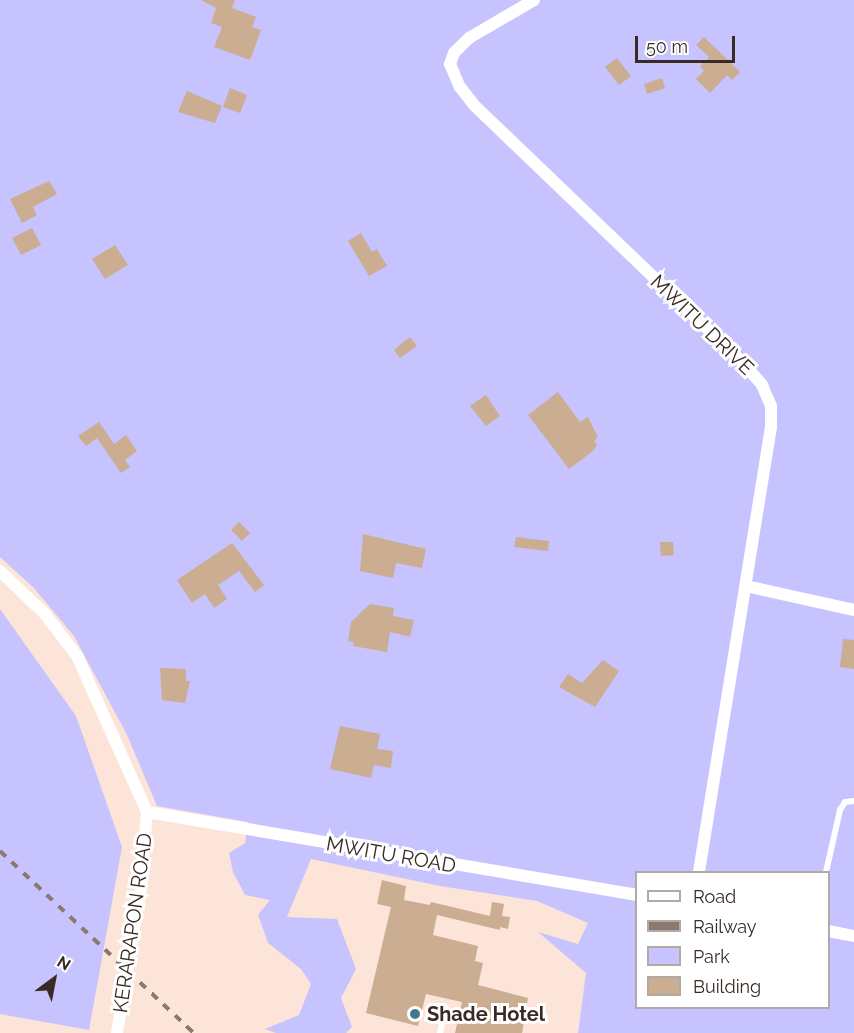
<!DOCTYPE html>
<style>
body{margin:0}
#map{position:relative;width:854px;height:1033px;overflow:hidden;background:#fde4d9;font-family:Raleway,sans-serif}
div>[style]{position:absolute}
.green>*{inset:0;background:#c6c3fe}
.building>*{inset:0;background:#cbad91}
.service>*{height:6px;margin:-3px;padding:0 3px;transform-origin:3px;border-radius:3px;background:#fff}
.minor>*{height:12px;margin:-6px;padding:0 6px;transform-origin:6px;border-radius:6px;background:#fff}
.rail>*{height:4px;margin-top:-2px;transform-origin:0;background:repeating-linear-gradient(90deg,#8c7870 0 8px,transparent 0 16px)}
.dots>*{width:16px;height:16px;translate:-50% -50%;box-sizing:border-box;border:3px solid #fff;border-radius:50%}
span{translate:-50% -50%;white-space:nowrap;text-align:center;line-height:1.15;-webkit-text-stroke:6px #fff;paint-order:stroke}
.street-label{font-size:20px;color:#392a23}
.poi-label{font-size:20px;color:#392a23;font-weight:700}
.left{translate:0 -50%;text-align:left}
.legend{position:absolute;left:635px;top:871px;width:195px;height:138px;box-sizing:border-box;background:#fff;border:2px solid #b0aaa7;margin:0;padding:8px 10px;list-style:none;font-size:18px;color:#392a23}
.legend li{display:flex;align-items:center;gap:12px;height:30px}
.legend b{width:30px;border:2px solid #b0aaa7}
.north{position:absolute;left:24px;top:949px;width:60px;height:60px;-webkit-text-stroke:4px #fff;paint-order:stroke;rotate:32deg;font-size:16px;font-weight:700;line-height:24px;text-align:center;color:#392a23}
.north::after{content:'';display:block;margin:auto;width:21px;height:27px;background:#392a23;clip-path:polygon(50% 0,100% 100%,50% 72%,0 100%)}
.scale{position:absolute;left:635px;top:36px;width:100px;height:27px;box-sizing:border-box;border:3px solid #392a23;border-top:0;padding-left:8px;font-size:18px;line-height:21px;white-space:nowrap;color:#392a23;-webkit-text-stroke:4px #fff;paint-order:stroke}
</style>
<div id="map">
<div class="green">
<div style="clip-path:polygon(evenodd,0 0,854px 0,854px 1033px,578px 1033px,586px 973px,538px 932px,578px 944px,588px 923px,537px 901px,440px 886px,311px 859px,287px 917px,337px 919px,356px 969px,341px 998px,352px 1027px,346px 1033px,276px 1033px,265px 1029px,299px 1015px,311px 984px,301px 969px,268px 943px,258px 915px,270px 900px,245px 895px,233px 872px,229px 853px,245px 843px,248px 822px,157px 806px,127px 735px,74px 636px,34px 588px,0 557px,0 0,636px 872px,828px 872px,828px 1008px,636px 1008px,636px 872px)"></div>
<div style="clip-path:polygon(0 609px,76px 716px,122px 847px,89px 1030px,0 1014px)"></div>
</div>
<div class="building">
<div style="clip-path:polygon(201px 0,235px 0,232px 8px,256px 17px,252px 27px,261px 30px,250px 60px,214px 47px,222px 27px,211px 23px,216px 8px)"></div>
<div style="clip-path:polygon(704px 37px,740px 72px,732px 80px,727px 75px,710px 93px,696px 79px,704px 71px,700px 66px,709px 57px,696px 45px)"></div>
<div style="clip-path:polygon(617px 58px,631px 76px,619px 85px,605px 67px)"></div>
<div style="clip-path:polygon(662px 78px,665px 88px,647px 94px,644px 84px)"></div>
<div style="clip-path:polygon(230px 88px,247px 95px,240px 113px,223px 107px)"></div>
<div style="clip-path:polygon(187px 91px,222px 106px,215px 123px,178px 112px)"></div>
<div style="clip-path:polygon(49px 181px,57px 194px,33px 207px,37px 215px,22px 223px,10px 199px)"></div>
<div style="clip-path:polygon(32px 228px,41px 245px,21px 255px,12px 238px)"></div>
<div style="clip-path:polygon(361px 233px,372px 252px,377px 249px,387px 266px,369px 276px,348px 241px)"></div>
<div style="clip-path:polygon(115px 245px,128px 265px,105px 279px,92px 259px)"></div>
<div style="clip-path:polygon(410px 337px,417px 346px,400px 358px,394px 350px)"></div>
<div style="clip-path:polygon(558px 392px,580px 422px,588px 417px,598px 437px,594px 441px,597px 445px,593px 451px,569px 469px,528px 415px)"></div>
<div style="clip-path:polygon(486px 395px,500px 416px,486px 426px,470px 406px)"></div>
<div style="clip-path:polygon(99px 422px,114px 444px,126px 435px,137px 451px,125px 460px,130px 467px,121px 473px,97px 438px,86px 446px,78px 436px)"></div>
<div style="clip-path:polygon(239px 522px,250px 533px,242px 541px,231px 530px)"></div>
<div style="clip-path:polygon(363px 534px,426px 549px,422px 568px,396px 563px,393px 578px,360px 571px)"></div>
<div style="clip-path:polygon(516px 537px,549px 541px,548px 551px,514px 547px)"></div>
<div style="clip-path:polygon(660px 542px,673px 542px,674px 555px,661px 556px)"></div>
<div style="clip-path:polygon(232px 543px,264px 585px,255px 592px,239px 571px,218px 585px,227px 599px,214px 608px,205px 594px,192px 603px,177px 580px)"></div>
<div style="clip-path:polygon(370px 604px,394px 608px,393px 616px,414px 620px,410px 637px,390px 632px,387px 652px,353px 646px,354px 642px,348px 641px,351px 622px)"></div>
<div style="clip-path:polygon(843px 639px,854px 640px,854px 669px,840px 667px)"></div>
<div style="clip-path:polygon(603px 660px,619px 671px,595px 707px,559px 687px,568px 674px,582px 683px)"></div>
<div style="clip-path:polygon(160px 668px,186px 669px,186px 681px,190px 681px,185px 703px,162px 700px)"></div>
<div style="clip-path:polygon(340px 726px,380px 734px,377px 749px,393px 751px,391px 768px,374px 765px,371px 778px,330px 769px)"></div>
<div style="clip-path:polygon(382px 880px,406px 886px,404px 900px,430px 905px,431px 902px,490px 916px,492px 902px,504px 904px,502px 916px,510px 917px,508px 929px,500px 927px,500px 930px,437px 915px,433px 935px,478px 946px,475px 961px,483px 963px,478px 985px,528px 998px,522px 1033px,455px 1033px,462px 1002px,426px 994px,418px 1026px,366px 1013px,391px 907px,377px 904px)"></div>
</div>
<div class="service">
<div style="left:826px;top:872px;width:64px;rotate:-77.3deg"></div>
<div style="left:840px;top:810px;width:9px;rotate:-58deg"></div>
<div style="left:845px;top:802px;width:9px;rotate:-6deg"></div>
<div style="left:440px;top:1033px;width:26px;rotate:-77deg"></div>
</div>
<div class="minor">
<div style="left:534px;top:0;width:75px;rotate:149.7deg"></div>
<div style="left:469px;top:38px;width:21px;rotate:135deg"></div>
<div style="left:454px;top:53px;width:12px;rotate:110deg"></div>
<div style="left:450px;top:64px;width:25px;rotate:67deg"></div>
<div style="left:460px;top:87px;width:24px;rotate:52deg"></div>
<div style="left:475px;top:106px;width:373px;rotate:43.8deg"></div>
<div style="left:744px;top:364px;width:28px;rotate:49deg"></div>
<div style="left:762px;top:385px;width:23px;rotate:67deg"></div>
<div style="left:771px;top:406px;width:21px;rotate:90deg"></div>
<div style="left:771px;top:427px;width:451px;rotate:99.2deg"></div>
<div style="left:0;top:571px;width:62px;rotate:43.7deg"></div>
<div style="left:45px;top:614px;width:53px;rotate:52.7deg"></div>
<div style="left:77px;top:656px;width:171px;rotate:65.8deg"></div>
<div style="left:147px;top:812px;width:74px;rotate:94.6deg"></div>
<div style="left:141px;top:886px;width:149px;rotate:99.3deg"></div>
<div style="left:746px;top:586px;width:111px;rotate:12.5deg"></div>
<div style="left:147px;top:812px;width:496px;rotate:9.6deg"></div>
<div style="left:828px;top:931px;width:26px;rotate:11deg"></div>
</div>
<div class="rail">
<div style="left:0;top:851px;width:266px;rotate:43.2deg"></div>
</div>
<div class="dots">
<div style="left:415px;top:1014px;background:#3d7991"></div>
</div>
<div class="street-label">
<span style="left:702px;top:325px;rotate:44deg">MWITU DRIVE</span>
<span style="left:391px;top:855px;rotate:10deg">MWITU ROAD</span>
<span style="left:133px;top:923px;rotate:-82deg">KERARAPON ROAD</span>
</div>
<div class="poi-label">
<span class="left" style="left:427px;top:1014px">Shade Hotel</span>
</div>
<ul class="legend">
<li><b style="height:8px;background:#fff"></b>Road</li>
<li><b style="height:8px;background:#8c7870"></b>Railway</li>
<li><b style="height:16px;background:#c6c3fe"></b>Park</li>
<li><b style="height:16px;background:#cbad91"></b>Building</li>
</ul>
<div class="north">N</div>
<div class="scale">50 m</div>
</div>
